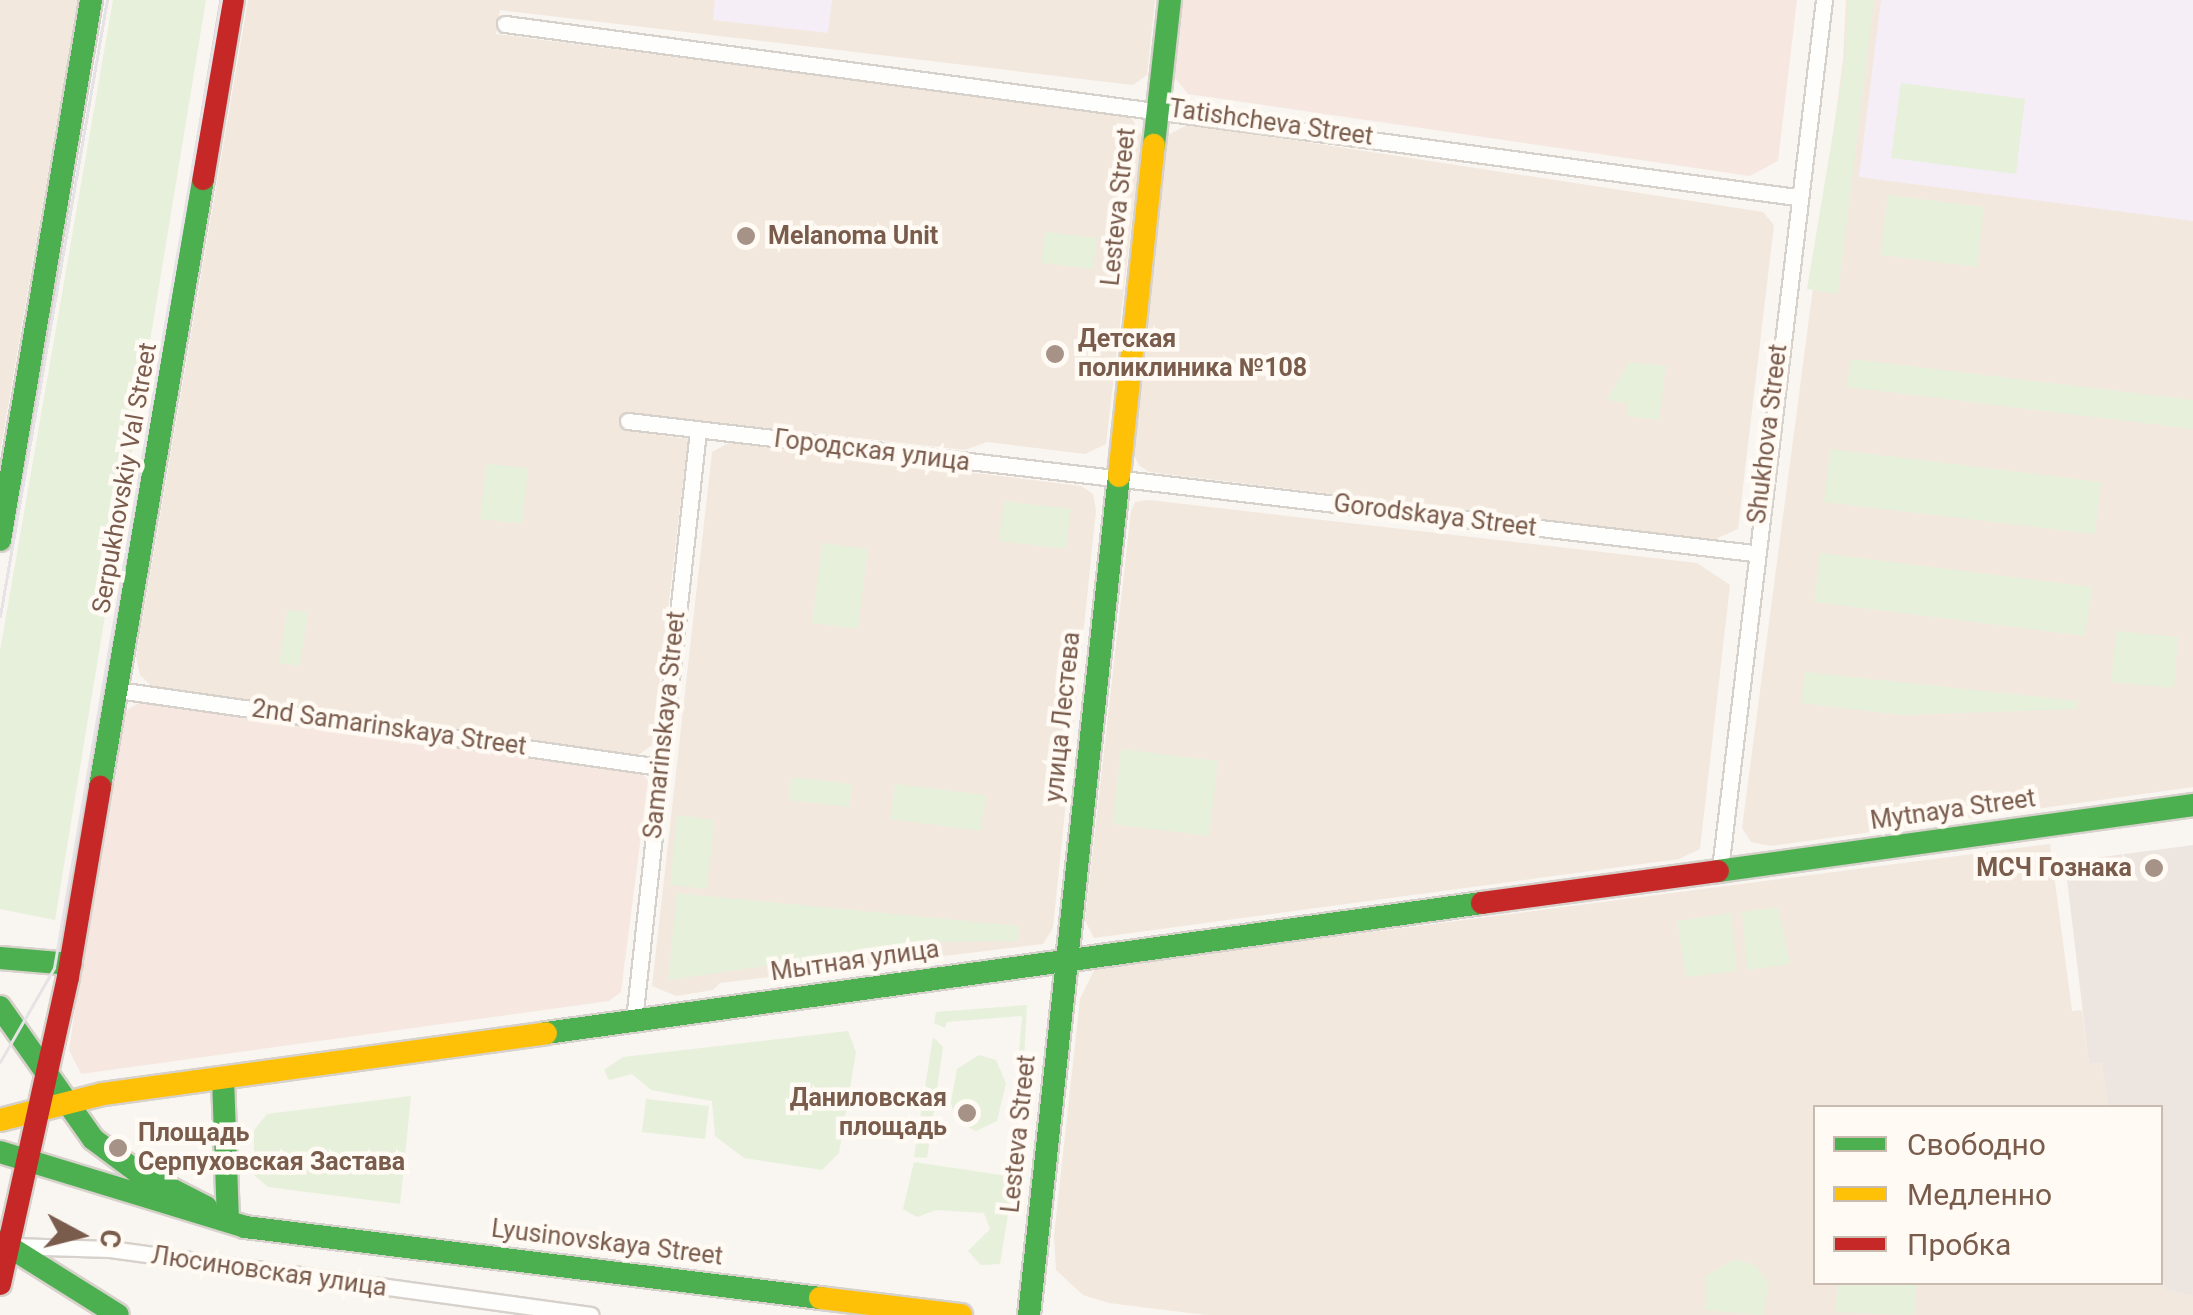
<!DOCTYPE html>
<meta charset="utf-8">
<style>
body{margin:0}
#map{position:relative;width:2193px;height:1315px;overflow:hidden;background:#f9f5f0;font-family:Roboto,sans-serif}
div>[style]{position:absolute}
.residential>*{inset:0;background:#f2e8de}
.commercial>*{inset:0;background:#f6e8e1}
.industrial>*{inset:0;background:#ede5e0}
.education>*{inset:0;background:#f6eef6}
.green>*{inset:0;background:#e7f0db}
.roads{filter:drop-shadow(2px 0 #d7d1cb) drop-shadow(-2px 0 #d7d1cb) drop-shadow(0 2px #d7d1cb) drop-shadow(0 -2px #d7d1cb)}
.street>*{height:15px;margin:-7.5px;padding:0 7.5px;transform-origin:7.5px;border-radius:7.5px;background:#fefefd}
.fast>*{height:22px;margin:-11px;padding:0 11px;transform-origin:11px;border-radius:11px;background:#4caf50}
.slow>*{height:22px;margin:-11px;padding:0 11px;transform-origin:11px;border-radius:11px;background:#ffc107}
.jam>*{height:22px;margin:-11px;padding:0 11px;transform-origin:11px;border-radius:11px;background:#c62828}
.tram>*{height:2.5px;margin:-1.25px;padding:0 1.25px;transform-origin:1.25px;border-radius:1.25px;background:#e6e3e7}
.dots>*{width:28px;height:28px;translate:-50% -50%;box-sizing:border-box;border:5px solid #fffaf3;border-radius:50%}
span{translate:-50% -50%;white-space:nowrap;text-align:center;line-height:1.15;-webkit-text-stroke:9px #fffaf3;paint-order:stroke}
.street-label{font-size:25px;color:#7a5c4d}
.poi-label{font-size:25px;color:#7a5c4d;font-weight:700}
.left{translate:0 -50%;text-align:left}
.right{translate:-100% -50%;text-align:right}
.legend{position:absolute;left:1813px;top:1105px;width:350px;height:180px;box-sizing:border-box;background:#fffaf3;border:2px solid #cabbb1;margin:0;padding:12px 18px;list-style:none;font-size:30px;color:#7a5c4d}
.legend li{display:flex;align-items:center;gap:20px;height:50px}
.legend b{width:50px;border:2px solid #cabbb1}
.north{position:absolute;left:30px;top:1185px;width:100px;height:100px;-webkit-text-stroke:8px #fffaf3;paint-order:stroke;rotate:97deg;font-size:28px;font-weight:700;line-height:40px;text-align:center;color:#7a5c4d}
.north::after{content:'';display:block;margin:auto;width:35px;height:45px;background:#7a5c4d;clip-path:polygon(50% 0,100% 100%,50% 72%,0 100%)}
</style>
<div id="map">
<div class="residential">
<div style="clip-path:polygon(0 0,78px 0,0 453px)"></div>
<div style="clip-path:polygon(248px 0,1155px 0,1147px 75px,1133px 85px,500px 10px,496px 34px,1130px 116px,1142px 135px,1106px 444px,1085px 454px,987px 442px,965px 450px,625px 412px,622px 430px,688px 439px,652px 745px,636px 757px,152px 686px,140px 675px,136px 657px)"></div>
<div style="clip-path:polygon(1846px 0,2193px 0,2193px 787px,1771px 846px,1751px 842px,1742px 828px,1843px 60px)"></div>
<div style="clip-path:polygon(1189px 124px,1763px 212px,1774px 225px,1738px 529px,1713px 540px,1149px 472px,1139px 465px,1133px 453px,1166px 136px)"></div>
<div style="clip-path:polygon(729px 443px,1081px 486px,1093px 494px,1096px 510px,1053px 928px,1043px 944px,720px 983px,713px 990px,676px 996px,652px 986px,712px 452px)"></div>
<div style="clip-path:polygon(1149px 500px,1697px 563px,1730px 585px,1700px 849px,1679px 859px,1094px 938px,1085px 920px,1131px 511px,1135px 502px)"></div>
<div style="clip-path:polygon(2050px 844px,2072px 1011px,2082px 1010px,2089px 1064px,2102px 1063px,2108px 1107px,1816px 1108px,1816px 1282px,2160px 1282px,2164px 1272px,2166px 1290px,2193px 1296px,2193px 1315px,1206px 1315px,1109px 1303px,1083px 1295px,1056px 1270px,1054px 1236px,1080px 999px,1095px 968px)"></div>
</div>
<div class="commercial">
<div style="clip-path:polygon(1182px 0,1797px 0,1778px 161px,1750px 176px,1188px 94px,1174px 77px)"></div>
<div style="clip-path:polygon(140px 702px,641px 772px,648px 781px,621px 992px,609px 1001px,81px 1074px,69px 1050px,86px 933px,121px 714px)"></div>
</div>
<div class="industrial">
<div style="clip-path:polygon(2193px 845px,2193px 1296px,2166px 1290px,2161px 1272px,2160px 1108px,2108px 1107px,2102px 1063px,2089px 1064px,2065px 862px)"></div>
</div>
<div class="education">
<div style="clip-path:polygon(715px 0,832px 0,828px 33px,713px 20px)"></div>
<div style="clip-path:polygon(1881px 0,2193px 0,2193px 221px,1859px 177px)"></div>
</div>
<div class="green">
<div style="clip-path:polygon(113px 0,206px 0,55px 920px,0 909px,0 651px)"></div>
<div style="clip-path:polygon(1848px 0,1874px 0,1838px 294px,1807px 289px,1845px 61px)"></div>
<div style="clip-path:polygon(1901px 83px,2025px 99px,2016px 174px,1891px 158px)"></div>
<div style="clip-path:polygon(1888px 195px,1984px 207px,1977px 267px,1880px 255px)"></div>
<div style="clip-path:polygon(1045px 232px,1097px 238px,1093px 269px,1041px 263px)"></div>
<div style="clip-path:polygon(1851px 359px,2193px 400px,2193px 429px,1847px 387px)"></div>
<div style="clip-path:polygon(1629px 362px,1666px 366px,1659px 420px,1627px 416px,1628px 403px,1607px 400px)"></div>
<div style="clip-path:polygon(1830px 449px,2101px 482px,2095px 534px,1824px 502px)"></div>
<div style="clip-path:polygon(486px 464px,528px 468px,522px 524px,480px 519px)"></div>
<div style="clip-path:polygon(1004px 501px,1071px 509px,1066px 549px,999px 541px)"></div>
<div style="clip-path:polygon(822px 543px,868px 549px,858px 629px,812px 623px)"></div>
<div style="clip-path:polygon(1820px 553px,2092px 587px,2085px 636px,1814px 602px)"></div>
<div style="clip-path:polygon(287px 610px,308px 612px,300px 666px,279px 663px)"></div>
<div style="clip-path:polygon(2116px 631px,2178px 637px,2174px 688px,2111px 682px)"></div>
<div style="clip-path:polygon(1805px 672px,2078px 701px,2077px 709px,1902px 715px,1801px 703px)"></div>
<div style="clip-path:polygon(1121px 749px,1218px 761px,1209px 836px,1112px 824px)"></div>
<div style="clip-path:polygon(791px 777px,852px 784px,849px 807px,789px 800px)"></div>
<div style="clip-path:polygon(895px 784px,986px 795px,981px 831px,890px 819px)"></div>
<div style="clip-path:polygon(677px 815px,714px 820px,707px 889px,670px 885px)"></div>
<div style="clip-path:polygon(677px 893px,1019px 926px,1018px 941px,933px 942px,668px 980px)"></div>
<div style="clip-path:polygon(1778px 907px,1790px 964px,1747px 970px,1742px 912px)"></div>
<div style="clip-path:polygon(1731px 913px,1737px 971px,1686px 977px,1677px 921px)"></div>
<div style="clip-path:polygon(1027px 1005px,1023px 1079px,1017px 1078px,1022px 1016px,947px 1022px,945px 1028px,934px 1023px,936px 1012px)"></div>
<div style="clip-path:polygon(848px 1031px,856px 1052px,839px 1153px,822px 1170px,744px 1158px,715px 1136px,712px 1101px,651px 1090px,632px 1074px,609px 1080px,604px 1070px,623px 1057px)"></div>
<div style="clip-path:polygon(933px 1037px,943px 1047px,927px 1158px,914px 1157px)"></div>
<div style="clip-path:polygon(979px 1055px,996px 1060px,1006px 1083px,997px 1121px,976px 1131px,955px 1120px,951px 1102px,957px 1069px)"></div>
<div style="clip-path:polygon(411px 1096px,400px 1204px,268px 1187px,254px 1175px,254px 1130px,267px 1114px)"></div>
<div style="clip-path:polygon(646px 1099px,709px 1106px,705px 1139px,642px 1132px)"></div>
<div style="clip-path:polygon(914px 1162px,1014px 1177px,1000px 1264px,981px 1265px,968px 1251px,990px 1229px,984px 1213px,936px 1210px,917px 1217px,903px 1209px)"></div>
<div style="clip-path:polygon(1735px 1259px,1756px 1266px,1769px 1284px,1763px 1315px,1705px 1310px,1706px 1276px)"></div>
<div style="clip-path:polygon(1838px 1283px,1917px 1283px,1914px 1315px,1835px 1312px)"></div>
</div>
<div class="roads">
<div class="street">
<div style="left:505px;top:24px;width:1304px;rotate:7.63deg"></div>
<div style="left:628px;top:421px;width:1134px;rotate:6.69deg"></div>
<div style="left:117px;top:690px;width:548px;rotate:8.07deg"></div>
<div style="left:1720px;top:869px;width:875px;rotate:-83.18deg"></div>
<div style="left:634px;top:1020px;width:593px;rotate:-83.81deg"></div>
<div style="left:12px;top:1246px;width:98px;rotate:1.8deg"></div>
<div style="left:110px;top:1249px;width:485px;rotate:7.8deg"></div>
</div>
<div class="fast">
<div style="left:1154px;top:145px;width:146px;rotate:-83.7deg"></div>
<div style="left:0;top:540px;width:548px;rotate:-80.43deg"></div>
<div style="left:100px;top:787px;width:617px;rotate:-80.38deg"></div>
<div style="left:1718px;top:871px;width:480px;rotate:-7.9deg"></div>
<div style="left:0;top:958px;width:71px;rotate:4.8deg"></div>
<div style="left:0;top:1007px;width:161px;rotate:54.8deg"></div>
<div style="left:93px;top:1139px;width:54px;rotate:36.7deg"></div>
<div style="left:136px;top:1171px;width:79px;rotate:27.2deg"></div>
<div style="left:546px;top:1033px;width:945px;rotate:-7.91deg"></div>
<div style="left:223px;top:1078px;width:140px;rotate:88deg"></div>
<div style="left:0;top:1152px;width:256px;rotate:17deg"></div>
<div style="left:245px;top:1227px;width:579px;rotate:7.04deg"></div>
<div style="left:0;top:1241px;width:139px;rotate:32.1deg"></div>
<div style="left:1029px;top:1315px;width:844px;rotate:-83.88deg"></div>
</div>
<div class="slow">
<div style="left:1119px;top:476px;width:333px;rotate:-84deg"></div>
<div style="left:0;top:1120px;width:106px;rotate:-14.2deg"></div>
<div style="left:103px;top:1094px;width:447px;rotate:-7.8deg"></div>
<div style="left:820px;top:1298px;width:142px;rotate:6.9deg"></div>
</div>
<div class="jam">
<div style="left:203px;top:179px;width:181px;rotate:-80.5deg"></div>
<div style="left:1482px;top:903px;width:238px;rotate:-7.7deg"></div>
<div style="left:0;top:1284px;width:314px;rotate:-77.5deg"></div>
<div style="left:68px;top:977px;width:193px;rotate:-80.4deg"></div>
</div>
</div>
<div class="tram">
<div style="left:0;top:616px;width:625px;rotate:-80.15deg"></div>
<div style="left:0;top:1062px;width:108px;rotate:-60.1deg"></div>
<div style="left:54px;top:968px;width:982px;rotate:-80.21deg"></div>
</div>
<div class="dots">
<div style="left:746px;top:236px;background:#a69286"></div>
<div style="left:1055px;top:354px;background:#a69286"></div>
<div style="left:2154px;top:868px;background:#a69286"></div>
<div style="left:967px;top:1113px;background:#a69286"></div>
<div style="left:118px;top:1148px;background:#a69286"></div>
</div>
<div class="street-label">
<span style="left:1271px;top:123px;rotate:8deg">Tatishcheva Street</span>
<span style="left:1119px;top:207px;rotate:-84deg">Lesteva Street</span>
<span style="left:1768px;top:434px;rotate:-83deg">Shukhova Street</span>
<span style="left:872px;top:451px;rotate:7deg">Городская улица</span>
<span style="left:125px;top:478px;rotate:-80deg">Serpukhovskiy Val Street</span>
<span style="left:1435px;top:516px;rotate:7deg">Gorodskaya Street</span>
<span style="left:1063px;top:717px;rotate:-84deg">улица Лестева</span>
<span style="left:665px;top:725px;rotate:-84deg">Samarinskaya Street</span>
<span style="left:389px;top:728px;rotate:8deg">2nd Samarinskaya Street</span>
<span style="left:1953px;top:810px;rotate:-8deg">Mytnaya Street</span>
<span style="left:855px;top:961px;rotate:-8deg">Мытная улица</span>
<span style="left:1019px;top:1134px;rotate:-84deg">Lesteva Street</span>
<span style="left:607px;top:1243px;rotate:7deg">Lyusinovskaya Street</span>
<span style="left:269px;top:1272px;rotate:8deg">Люсиновская улица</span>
</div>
<div class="poi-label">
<span class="left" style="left:768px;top:236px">Melanoma Unit</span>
<span class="left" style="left:1078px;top:354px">Детская<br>поликлиника №108</span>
<span class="right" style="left:2132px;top:868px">МСЧ Гознака</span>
<span class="right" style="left:947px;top:1113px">Даниловская<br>площадь</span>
<span class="left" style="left:138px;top:1148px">Площадь<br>Серпуховская Застава</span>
</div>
<ul class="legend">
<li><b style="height:12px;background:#4caf50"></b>Свободно</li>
<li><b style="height:12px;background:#ffc107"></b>Медленно</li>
<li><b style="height:12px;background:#c62828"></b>Пробка</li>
</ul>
<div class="north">С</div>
</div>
